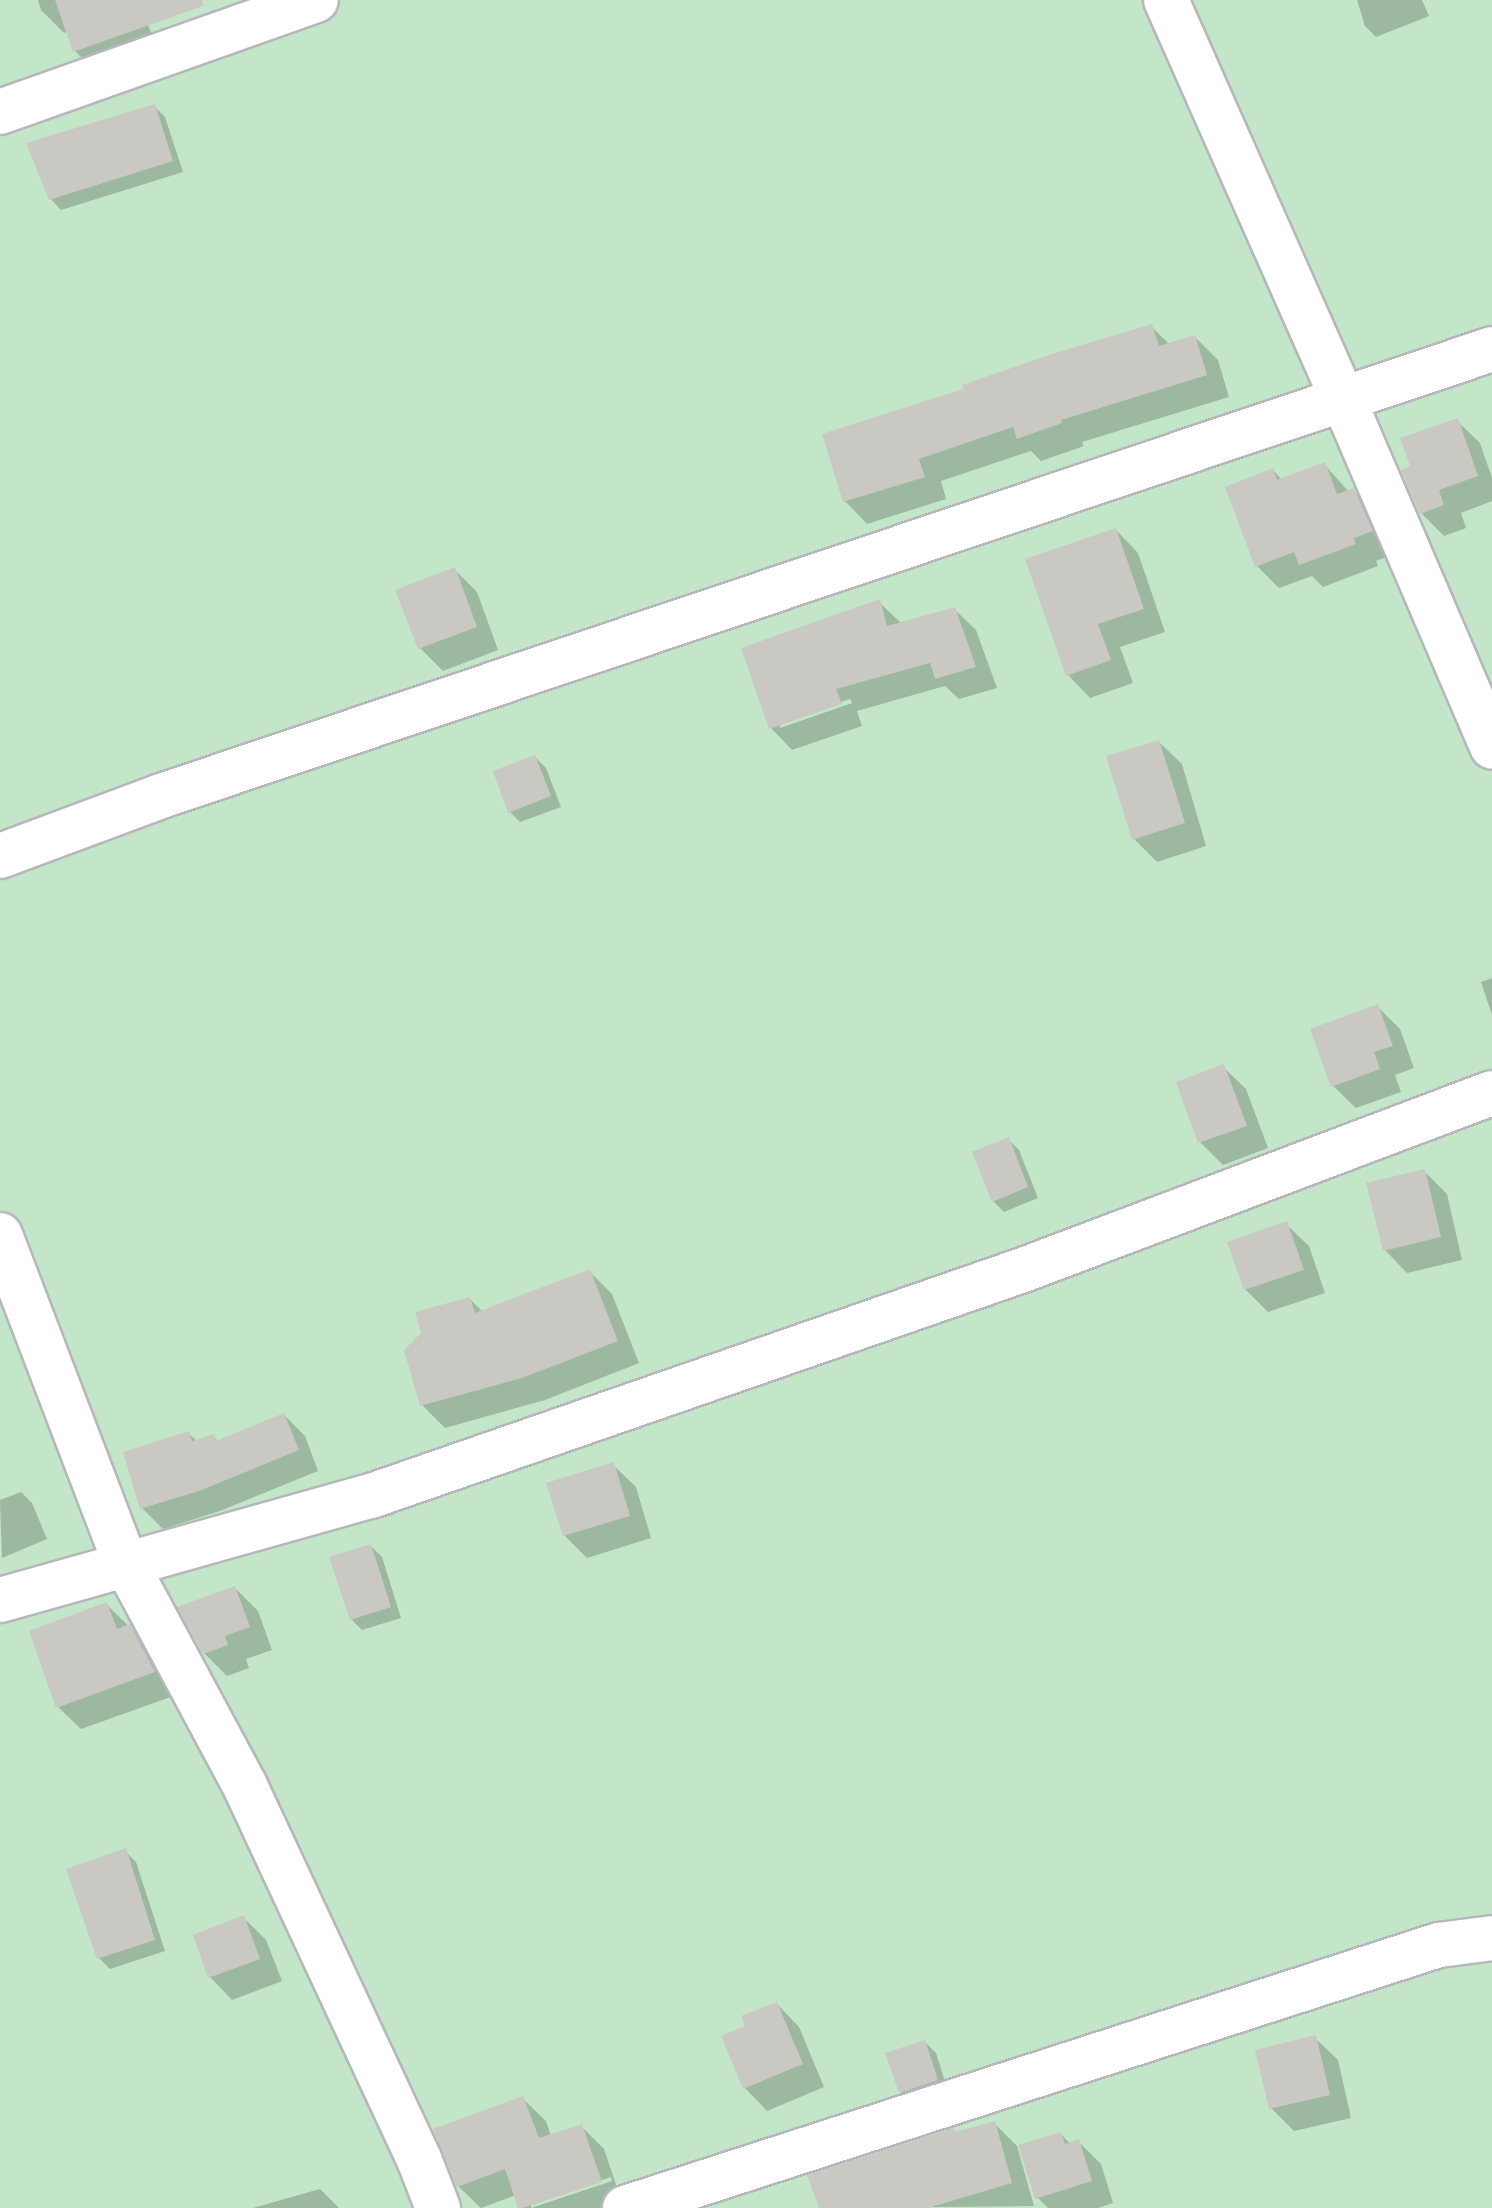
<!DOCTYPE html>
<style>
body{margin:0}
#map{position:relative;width:1492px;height:2208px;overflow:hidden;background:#efeee6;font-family:Ubuntu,sans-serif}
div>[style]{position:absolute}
.green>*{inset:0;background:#c3e6c8}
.shadow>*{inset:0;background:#0003}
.building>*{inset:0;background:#cac8c2}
.roads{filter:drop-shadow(2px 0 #b6b7bc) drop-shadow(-2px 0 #b6b7bc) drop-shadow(0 2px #b6b7bc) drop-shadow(0 -2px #b6b7bc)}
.street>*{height:44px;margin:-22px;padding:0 22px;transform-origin:22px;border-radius:22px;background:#fff}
span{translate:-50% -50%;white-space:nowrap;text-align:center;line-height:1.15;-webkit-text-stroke:7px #fff;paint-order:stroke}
</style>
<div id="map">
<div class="green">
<div style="clip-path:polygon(0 0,1492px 0,1492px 2208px,0 2208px)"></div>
</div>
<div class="shadow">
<div style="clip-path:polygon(38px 0,139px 0,158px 52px,98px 74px,75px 51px,68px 31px,64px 33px,41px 10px)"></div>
<div style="clip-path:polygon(1357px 0,1422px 0,1429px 16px,1376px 37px,1365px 26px)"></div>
<div style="clip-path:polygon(154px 106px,165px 117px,183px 172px,61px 210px,50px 198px)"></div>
<div style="clip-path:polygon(1151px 326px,1170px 345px,1195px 337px,1218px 360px,1229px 397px,1082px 442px,1084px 446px,1041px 461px,1031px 451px,941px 481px,946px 499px,867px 524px,845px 501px)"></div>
<div style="clip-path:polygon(1457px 421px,1480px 443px,1492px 478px,1492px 501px,1461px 513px,1466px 528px,1444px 536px,1421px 513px,1413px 468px)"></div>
<div style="clip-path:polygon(1324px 464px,1349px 492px,1353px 490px,1376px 513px,1394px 554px,1376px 561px,1378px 566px,1323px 587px,1312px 576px,1279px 588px,1257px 566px,1273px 470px,1282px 480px)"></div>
<div style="clip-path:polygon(1116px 530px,1138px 553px,1165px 632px,1120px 647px,1133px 683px,1090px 698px,1068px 675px)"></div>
<div style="clip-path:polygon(454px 569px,477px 592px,498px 650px,443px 671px,420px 648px)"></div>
<div style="clip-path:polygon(evenodd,879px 602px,902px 624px,954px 609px,976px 630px,997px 688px,959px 699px,945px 686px,857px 711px,862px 726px,792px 750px,771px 728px,879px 602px,850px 699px,852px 703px,780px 728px,780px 723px,850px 699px)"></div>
<div style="clip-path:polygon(1159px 742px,1182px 764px,1206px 846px,1157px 862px,1134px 839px)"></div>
<div style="clip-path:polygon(535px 757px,546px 768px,561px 807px,520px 822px,509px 811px)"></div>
<div style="clip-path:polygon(1492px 978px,1492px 1015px,1481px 982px)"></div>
<div style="clip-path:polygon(1377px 1006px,1400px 1029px,1414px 1068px,1395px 1075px,1401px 1092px,1356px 1108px,1333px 1086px)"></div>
<div style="clip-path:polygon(1223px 1067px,1246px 1089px,1268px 1148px,1223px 1165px,1200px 1142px,1179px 1083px)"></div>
<div style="clip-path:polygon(1008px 1139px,1019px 1150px,1038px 1198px,1004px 1212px,993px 1201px)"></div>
<div style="clip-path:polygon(1424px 1171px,1447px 1194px,1462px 1260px,1407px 1273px,1385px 1250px)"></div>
<div style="clip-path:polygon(1286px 1224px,1309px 1246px,1325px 1293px,1268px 1312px,1245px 1289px)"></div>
<div style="clip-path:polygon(589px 1271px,612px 1294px,639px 1363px,545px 1400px,445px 1428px,422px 1405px,470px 1299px,483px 1312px)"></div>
<div style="clip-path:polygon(284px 1415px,305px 1436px,318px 1471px,220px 1511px,163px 1529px,142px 1508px,188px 1433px,197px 1441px,213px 1436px,219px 1442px)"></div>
<div style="clip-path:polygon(613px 1465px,636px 1487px,651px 1538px,587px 1558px,564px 1535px)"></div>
<div style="clip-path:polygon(21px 1492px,32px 1503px,47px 1539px,2px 1558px,0 1500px)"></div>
<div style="clip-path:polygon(371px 1546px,382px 1557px,401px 1618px,362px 1630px,351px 1619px)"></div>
<div style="clip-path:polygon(235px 1588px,258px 1611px,272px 1650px,246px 1659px,249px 1668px,227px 1676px,204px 1653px)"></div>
<div style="clip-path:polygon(107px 1605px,152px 1649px,176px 1695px,81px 1729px,58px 1707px)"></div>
<div style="clip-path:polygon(125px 1851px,136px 1862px,165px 1951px,110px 1969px,99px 1958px)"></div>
<div style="clip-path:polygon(243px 1917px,266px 1940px,282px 1981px,232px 2000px,210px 1977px,195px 1936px)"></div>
<div style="clip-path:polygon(777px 2004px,799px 2027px,824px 2087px,767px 2111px,745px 2088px)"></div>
<div style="clip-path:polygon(1315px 2038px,1338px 2060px,1351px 2118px,1294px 2131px,1271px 2108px)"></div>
<div style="clip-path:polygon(925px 2042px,936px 2053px,948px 2091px,912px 2103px,901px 2092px)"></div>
<div style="clip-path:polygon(evenodd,523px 2099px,546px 2121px,551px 2136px,581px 2126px,604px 2149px,623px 2205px,613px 2208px,521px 2208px,516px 2195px,481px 2208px,458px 2186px,523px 2099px,611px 2177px,612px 2181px,531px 2208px,531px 2203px,611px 2177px)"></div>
<div style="clip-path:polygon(994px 2123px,1017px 2146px,1034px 2206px,821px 2208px,956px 2134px)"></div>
<div style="clip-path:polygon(1061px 2134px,1070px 2144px,1078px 2141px,1101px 2164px,1113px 2203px,1098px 2208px,1048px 2208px,1037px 2197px)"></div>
<div style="clip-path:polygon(320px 2189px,339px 2208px,253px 2208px)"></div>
</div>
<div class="building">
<div style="clip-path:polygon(55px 0,202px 0,203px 6px,73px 52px)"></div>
<div style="clip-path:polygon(155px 104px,173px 161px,49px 200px,26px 143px)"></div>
<div style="clip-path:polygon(1152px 324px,1159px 346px,1195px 335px,1207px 375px,1061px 420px,1062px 423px,1017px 439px,1013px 427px,919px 459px,925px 477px,843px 502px,822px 434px,963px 389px,962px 385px,1052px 354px)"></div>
<div style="clip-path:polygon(1458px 418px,1478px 476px,1439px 490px,1444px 505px,1420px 514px,1401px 470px,1410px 466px,1400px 438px)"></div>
<div style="clip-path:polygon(1325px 462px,1337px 494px,1354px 488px,1373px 531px,1354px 538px,1356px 544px,1299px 565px,1294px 552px,1255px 567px,1225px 487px,1273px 468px,1277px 480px)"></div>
<div style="clip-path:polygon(1116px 528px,1144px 609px,1098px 624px,1111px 660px,1066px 676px,1025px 559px)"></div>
<div style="clip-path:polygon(455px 567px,477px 627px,418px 649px,395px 590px)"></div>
<div style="clip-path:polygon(880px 599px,887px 626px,955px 607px,976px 667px,935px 679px,930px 663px,836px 689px,842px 704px,769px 729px,741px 648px)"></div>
<div style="clip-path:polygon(1159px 740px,1185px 823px,1132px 840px,1106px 756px)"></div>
<div style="clip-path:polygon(535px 755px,551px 796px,508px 813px,493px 771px)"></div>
<div style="clip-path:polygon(1378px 1004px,1393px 1046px,1374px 1052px,1380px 1069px,1331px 1087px,1310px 1029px)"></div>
<div style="clip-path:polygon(1224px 1064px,1247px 1126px,1198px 1143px,1176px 1082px)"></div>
<div style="clip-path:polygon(1009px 1137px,1028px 1187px,992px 1202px,972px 1152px)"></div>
<div style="clip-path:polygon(1425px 1169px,1441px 1237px,1383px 1251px,1366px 1183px)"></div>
<div style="clip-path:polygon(1287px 1221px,1304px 1270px,1244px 1290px,1227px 1242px)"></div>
<div style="clip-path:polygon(590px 1269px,618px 1341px,522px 1378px,420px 1406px,404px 1350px,421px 1333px,415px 1312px,470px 1297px,475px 1313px)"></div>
<div style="clip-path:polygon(284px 1413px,299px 1450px,199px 1491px,140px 1509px,123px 1452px,189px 1431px,192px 1441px,214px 1434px,216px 1441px)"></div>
<div style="clip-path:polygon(614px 1462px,630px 1516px,563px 1536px,546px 1483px)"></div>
<div style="clip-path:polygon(371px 1544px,391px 1607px,350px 1620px,329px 1557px)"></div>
<div style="clip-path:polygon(235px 1586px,250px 1627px,225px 1636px,228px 1645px,203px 1654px,177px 1607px)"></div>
<div style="clip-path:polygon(107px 1602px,117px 1629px,130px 1624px,155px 1672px,56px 1708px,29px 1631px)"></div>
<div style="clip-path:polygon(126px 1848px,155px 1940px,97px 1959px,66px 1869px)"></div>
<div style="clip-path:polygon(244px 1915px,260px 1959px,208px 1978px,193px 1935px)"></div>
<div style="clip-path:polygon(777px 2002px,803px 2064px,743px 2089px,721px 2036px,745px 2026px,741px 2016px)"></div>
<div style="clip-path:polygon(1316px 2035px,1330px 2095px,1269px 2109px,1255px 2050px)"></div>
<div style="clip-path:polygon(925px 2040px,938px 2080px,899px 2093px,885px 2053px)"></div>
<div style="clip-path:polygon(523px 2096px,539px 2138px,582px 2124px,602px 2182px,523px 2208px,518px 2208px,505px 2169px,457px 2187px,433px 2129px)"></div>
<div style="clip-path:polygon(995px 2121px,1012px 2183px,928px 2208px,819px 2208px,807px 2175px,954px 2128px,955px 2132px)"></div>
<div style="clip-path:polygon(1061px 2132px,1065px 2144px,1079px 2139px,1092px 2181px,1035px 2199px,1018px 2145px)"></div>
</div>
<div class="roads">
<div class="street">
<div style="left:1166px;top:0;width:439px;rotate:66.1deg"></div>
<div style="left:1344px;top:401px;width:376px;rotate:66.8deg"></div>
<div style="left:0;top:112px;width:335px;rotate:-19.5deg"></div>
<div style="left:0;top:856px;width:172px;rotate:-20.4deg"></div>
<div style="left:161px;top:796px;width:1404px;rotate:-18.56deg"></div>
<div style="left:0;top:1235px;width:350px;rotate:69.1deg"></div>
<div style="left:125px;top:1562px;width:254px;rotate:61.8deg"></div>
<div style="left:245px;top:1786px;width:412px;rotate:65deg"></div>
<div style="left:419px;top:2159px;width:53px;rotate:68.8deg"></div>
<div style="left:0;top:1600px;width:385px;rotate:-15.7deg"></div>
<div style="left:371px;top:1496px;width:690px;rotate:-19.12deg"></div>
<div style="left:1023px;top:1270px;width:501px;rotate:-20.68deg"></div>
<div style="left:625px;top:2208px;width:855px;rotate:-17.91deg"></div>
<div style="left:1439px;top:1945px;width:53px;rotate:-7.5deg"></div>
</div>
</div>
</div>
